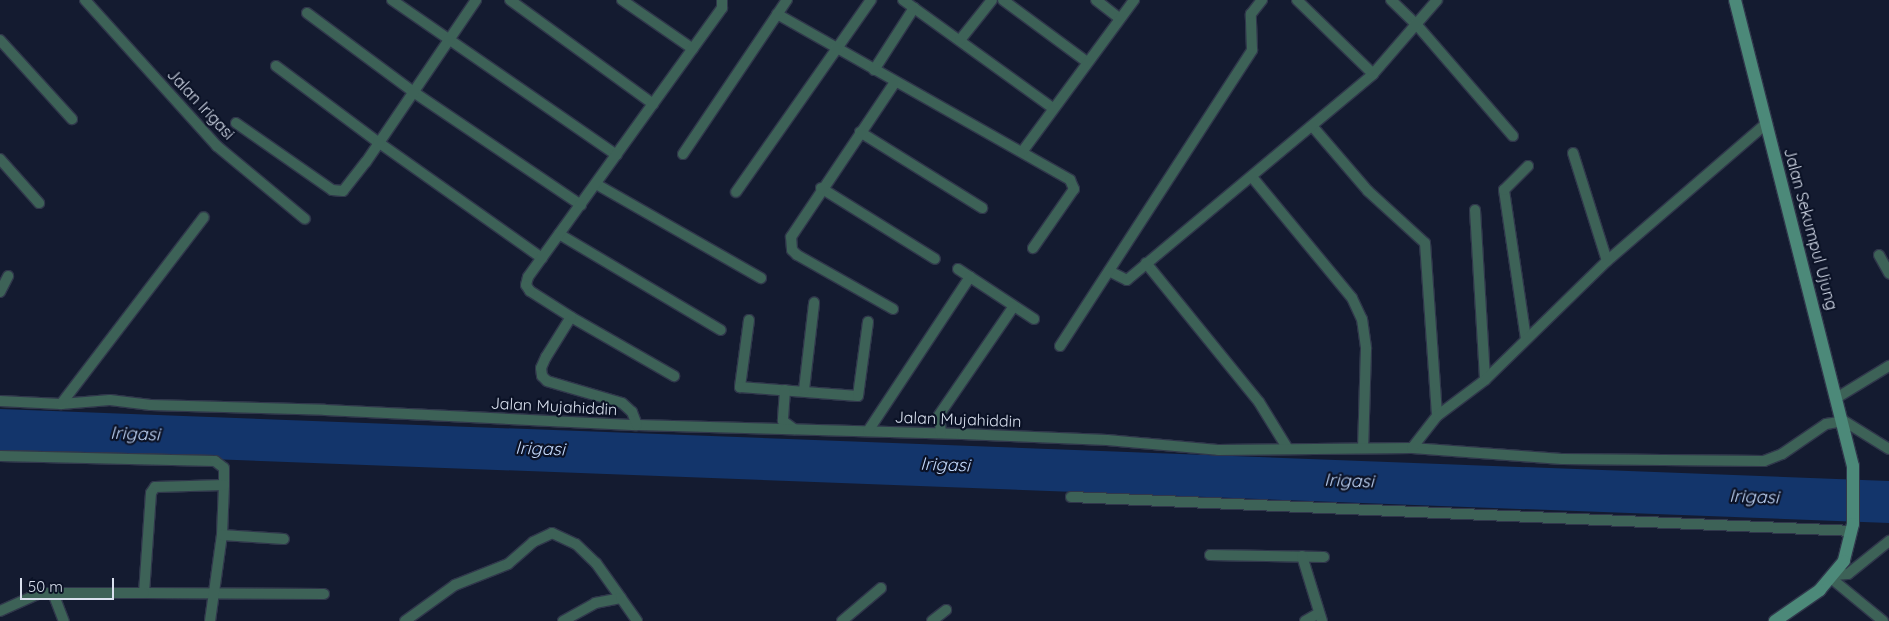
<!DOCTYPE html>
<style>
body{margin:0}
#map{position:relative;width:1889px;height:621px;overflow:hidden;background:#141b30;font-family:Quicksand,sans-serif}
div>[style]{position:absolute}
.water>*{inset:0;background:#13356b}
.roads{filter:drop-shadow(1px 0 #30374b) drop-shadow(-1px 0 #30374b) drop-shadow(0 1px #30374b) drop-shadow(0 -1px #30374b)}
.minor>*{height:10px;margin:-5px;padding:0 5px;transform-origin:5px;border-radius:5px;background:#3d6257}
.secondary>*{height:12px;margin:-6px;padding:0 6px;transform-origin:6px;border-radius:6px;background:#4c8979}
span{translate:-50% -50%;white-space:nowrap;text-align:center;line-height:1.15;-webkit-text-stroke:4.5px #0b1226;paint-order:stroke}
.street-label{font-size:16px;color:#d9e0ee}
.water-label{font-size:18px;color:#c4d9fb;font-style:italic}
.scale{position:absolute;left:20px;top:578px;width:94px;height:22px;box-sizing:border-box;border:2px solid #d9e0ee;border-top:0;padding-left:6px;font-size:15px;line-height:18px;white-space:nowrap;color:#d9e0ee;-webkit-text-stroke:4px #0b1226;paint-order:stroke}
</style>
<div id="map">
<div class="water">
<div style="clip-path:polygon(0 409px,1889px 481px,1889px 523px,0 451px)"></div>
</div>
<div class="roads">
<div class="minor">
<div style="left:85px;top:0;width:197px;rotate:47.9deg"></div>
<div style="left:217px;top:146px;width:114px;rotate:39.7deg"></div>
<div style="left:392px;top:0;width:273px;rotate:34.6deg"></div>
<div style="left:510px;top:0;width:177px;rotate:36deg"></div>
<div style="left:622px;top:0;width:86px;rotate:34.6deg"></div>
<div style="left:903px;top:0;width:185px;rotate:35.8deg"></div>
<div style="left:1003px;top:0;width:104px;rotate:36.4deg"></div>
<div style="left:1096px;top:0;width:29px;rotate:38deg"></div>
<div style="left:1297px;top:0;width:106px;rotate:44.2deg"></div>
<div style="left:1391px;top:0;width:35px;rotate:44deg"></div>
<div style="left:1416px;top:24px;width:148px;rotate:49.1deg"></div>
<div style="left:307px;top:13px;width:131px;rotate:36.6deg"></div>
<div style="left:412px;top:91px;width:204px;rotate:34deg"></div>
<div style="left:777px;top:14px;width:337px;rotate:29.5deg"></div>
<div style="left:1070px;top:180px;width:10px;rotate:66deg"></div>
<div style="left:1074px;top:189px;width:72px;rotate:124.8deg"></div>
<div style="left:0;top:40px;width:107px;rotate:47.7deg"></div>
<div style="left:960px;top:40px;width:51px;rotate:-51.3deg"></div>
<div style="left:276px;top:66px;width:127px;rotate:36.7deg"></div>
<div style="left:378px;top:142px;width:201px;rotate:35.3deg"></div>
<div style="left:874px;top:70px;width:74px;rotate:-57.2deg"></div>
<div style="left:236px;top:123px;width:117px;rotate:34.9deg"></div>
<div style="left:332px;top:190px;width:11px;rotate:5deg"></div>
<div style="left:343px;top:191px;width:37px;rotate:-52deg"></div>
<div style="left:366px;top:162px;width:196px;rotate:-55.8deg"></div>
<div style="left:1313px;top:127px;width:84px;rotate:49.3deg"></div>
<div style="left:1368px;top:191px;width:77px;rotate:42.4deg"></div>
<div style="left:1425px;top:243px;width:173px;rotate:86deg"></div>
<div style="left:860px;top:132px;width:144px;rotate:31.9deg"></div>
<div style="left:1022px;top:152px;width:189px;rotate:-53.6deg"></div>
<div style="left:1573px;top:153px;width:113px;rotate:72.5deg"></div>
<div style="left:683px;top:154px;width:186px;rotate:-56deg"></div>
<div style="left:0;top:159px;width:59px;rotate:48.4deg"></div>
<div style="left:1252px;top:177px;width:157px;rotate:50.4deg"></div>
<div style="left:1352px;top:298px;width:23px;rotate:65deg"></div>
<div style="left:1362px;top:319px;width:30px;rotate:82deg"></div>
<div style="left:1366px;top:349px;width:99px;rotate:91.7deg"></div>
<div style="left:596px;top:184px;width:190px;rotate:29.7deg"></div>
<div style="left:821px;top:188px;width:134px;rotate:31.9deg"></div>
<div style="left:736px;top:192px;width:235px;rotate:-54.9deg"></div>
<div style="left:1475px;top:210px;width:170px;rotate:86.6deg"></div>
<div style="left:559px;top:234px;width:188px;rotate:30.7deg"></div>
<div style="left:1879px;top:255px;width:21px;rotate:61deg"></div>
<div style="left:1146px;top:263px;width:179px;rotate:50.9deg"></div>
<div style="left:1259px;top:402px;width:55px;rotate:58.3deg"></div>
<div style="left:958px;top:269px;width:91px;rotate:33.3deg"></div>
<div style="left:1109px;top:271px;width:20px;rotate:27deg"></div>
<div style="left:1127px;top:280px;width:321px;rotate:-39.9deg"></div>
<div style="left:1373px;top:74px;width:98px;rotate:-49.1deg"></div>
<div style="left:0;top:292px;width:18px;rotate:-63deg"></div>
<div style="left:893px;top:309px;width:110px;rotate:-150.6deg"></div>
<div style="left:797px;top:255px;width:7px;rotate:-135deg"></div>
<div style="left:792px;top:250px;width:13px;rotate:-94deg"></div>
<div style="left:791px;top:237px;width:187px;rotate:-56.1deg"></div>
<div style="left:571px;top:317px;width:119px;rotate:29.8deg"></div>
<div style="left:749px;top:320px;width:68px;rotate:97.7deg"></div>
<div style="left:740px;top:387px;width:118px;rotate:4.4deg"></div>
<div style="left:858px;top:396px;width:75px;rotate:-82.3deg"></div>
<div style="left:1526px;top:339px;width:151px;rotate:-98.4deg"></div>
<div style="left:1504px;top:190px;width:34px;rotate:-45deg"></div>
<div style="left:1060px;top:346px;width:353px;rotate:-57deg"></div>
<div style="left:1252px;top:50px;width:36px;rotate:-92deg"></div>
<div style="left:1251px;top:14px;width:18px;rotate:-52deg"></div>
<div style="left:785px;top:390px;width:31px;rotate:94deg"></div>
<div style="left:783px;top:421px;width:14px;rotate:36deg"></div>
<div style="left:804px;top:390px;width:88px;rotate:-83.4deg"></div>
<div style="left:1838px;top:397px;width:60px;rotate:-31.3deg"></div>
<div style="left:0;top:401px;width:61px;rotate:2.8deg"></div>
<div style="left:61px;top:404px;width:49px;rotate:-4.7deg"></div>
<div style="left:110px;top:400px;width:41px;rotate:7deg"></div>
<div style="left:151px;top:405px;width:174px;rotate:1.6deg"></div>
<div style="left:325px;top:410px;width:312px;rotate:2.8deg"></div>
<div style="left:637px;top:425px;width:325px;rotate:1.6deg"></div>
<div style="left:962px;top:434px;width:145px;rotate:2.4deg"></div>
<div style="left:1107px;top:440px;width:111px;rotate:5.1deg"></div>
<div style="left:1218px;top:450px;width:194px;rotate:-0.6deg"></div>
<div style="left:1412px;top:448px;width:150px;rotate:4.2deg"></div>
<div style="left:1562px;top:459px;width:202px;rotate:0.6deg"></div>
<div style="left:1764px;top:461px;width:19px;rotate:-21deg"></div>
<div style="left:1782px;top:454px;width:53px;rotate:-34.3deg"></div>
<div style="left:1826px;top:424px;width:18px;rotate:-9deg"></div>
<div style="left:1844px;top:421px;width:53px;rotate:31.9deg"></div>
<div style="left:61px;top:404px;width:235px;rotate:-52.6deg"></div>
<div style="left:637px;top:425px;width:14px;rotate:-111deg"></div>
<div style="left:632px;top:412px;width:13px;rotate:-138deg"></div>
<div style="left:622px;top:403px;width:78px;rotate:-163.7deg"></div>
<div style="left:547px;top:381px;width:7px;rotate:-135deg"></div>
<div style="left:542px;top:376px;width:8px;rotate:-97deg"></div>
<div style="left:541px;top:368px;width:12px;rotate:-66deg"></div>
<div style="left:546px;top:357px;width:47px;rotate:-58deg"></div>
<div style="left:571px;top:317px;width:49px;rotate:-147.6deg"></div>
<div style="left:530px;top:291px;width:7px;rotate:-124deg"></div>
<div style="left:526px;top:285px;width:8px;rotate:-76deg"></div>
<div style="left:528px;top:277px;width:332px;rotate:-54.2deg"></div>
<div style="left:722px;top:8px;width:8px;rotate:-90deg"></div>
<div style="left:868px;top:431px;width:185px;rotate:-56.5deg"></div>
<div style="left:941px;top:433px;width:18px;rotate:-96deg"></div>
<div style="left:939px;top:415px;width:132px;rotate:-55.5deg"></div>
<div style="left:1412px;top:448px;width:41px;rotate:-52deg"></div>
<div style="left:1437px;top:416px;width:60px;rotate:-36.9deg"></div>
<div style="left:1485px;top:380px;width:170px;rotate:-44.3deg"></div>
<div style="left:1607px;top:261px;width:211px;rotate:-40.8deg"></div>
<div style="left:0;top:456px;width:215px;rotate:1.3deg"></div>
<div style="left:215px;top:461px;width:11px;rotate:38deg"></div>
<div style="left:224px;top:468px;width:17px;rotate:90deg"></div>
<div style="left:1071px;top:497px;width:782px;rotate:2.49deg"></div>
<div style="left:222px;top:535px;width:50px;rotate:-87.7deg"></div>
<div style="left:224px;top:485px;width:69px;rotate:178.3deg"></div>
<div style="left:155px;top:487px;width:7px;rotate:124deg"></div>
<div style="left:151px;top:493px;width:100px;rotate:94deg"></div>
<div style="left:144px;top:593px;width:180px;rotate:0.3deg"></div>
<div style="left:1210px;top:555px;width:114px;rotate:1deg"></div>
<div style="left:1302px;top:556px;width:68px;rotate:72.9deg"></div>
<div style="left:1834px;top:575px;width:14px;rotate:-4deg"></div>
<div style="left:1848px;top:574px;width:53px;rotate:-38.8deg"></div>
<div style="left:1832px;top:579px;width:66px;rotate:39.5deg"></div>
<div style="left:53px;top:593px;width:30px;rotate:69deg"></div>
<div style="left:0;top:611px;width:44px;rotate:-24.2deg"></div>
<div style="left:40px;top:593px;width:104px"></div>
<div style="left:210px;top:621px;width:87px;rotate:-82.1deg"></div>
<div style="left:222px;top:535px;width:62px;rotate:3.7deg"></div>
<div style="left:405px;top:621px;width:62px;rotate:-35.8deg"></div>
<div style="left:455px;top:585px;width:57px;rotate:-21.6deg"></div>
<div style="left:508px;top:564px;width:33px;rotate:-41deg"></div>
<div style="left:533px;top:542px;width:21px;rotate:-25deg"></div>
<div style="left:552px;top:533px;width:26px;rotate:25deg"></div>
<div style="left:576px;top:544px;width:28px;rotate:44deg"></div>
<div style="left:596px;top:563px;width:43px;rotate:54.5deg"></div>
<div style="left:563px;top:621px;width:37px;rotate:-29deg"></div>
<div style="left:595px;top:603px;width:26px;rotate:-11deg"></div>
<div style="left:621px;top:598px;width:28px;rotate:55deg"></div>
<div style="left:842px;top:621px;width:51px;rotate:-40.2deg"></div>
<div style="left:932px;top:621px;width:18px;rotate:-38deg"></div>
<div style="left:1305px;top:621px;width:16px;rotate:-30deg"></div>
</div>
<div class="secondary">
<div style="left:1735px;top:0;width:481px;rotate:75.8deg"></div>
<div style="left:1853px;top:466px;width:58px;rotate:90deg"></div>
<div style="left:1853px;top:524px;width:38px;rotate:104deg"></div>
<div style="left:1844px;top:561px;width:38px;rotate:130deg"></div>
<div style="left:1820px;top:590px;width:55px;rotate:145.4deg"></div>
</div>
</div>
<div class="street-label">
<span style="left:201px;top:104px;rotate:47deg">Jalan Irigasi</span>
<span style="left:1811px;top:229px;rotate:75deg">Jalan Sekumpul Ujung</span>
<span style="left:554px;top:406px;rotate:3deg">Jalan Mujahiddin</span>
<span style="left:958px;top:419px;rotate:2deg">Jalan Mujahiddin</span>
</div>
<div class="water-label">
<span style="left:135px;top:434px;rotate:2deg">Irigasi</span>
<span style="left:540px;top:449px;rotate:2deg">Irigasi</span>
<span style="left:945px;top:465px;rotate:2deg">Irigasi</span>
<span style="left:1349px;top:481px;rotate:2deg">Irigasi</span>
<span style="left:1754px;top:497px;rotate:2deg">Irigasi</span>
</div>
<div class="scale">50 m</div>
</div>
